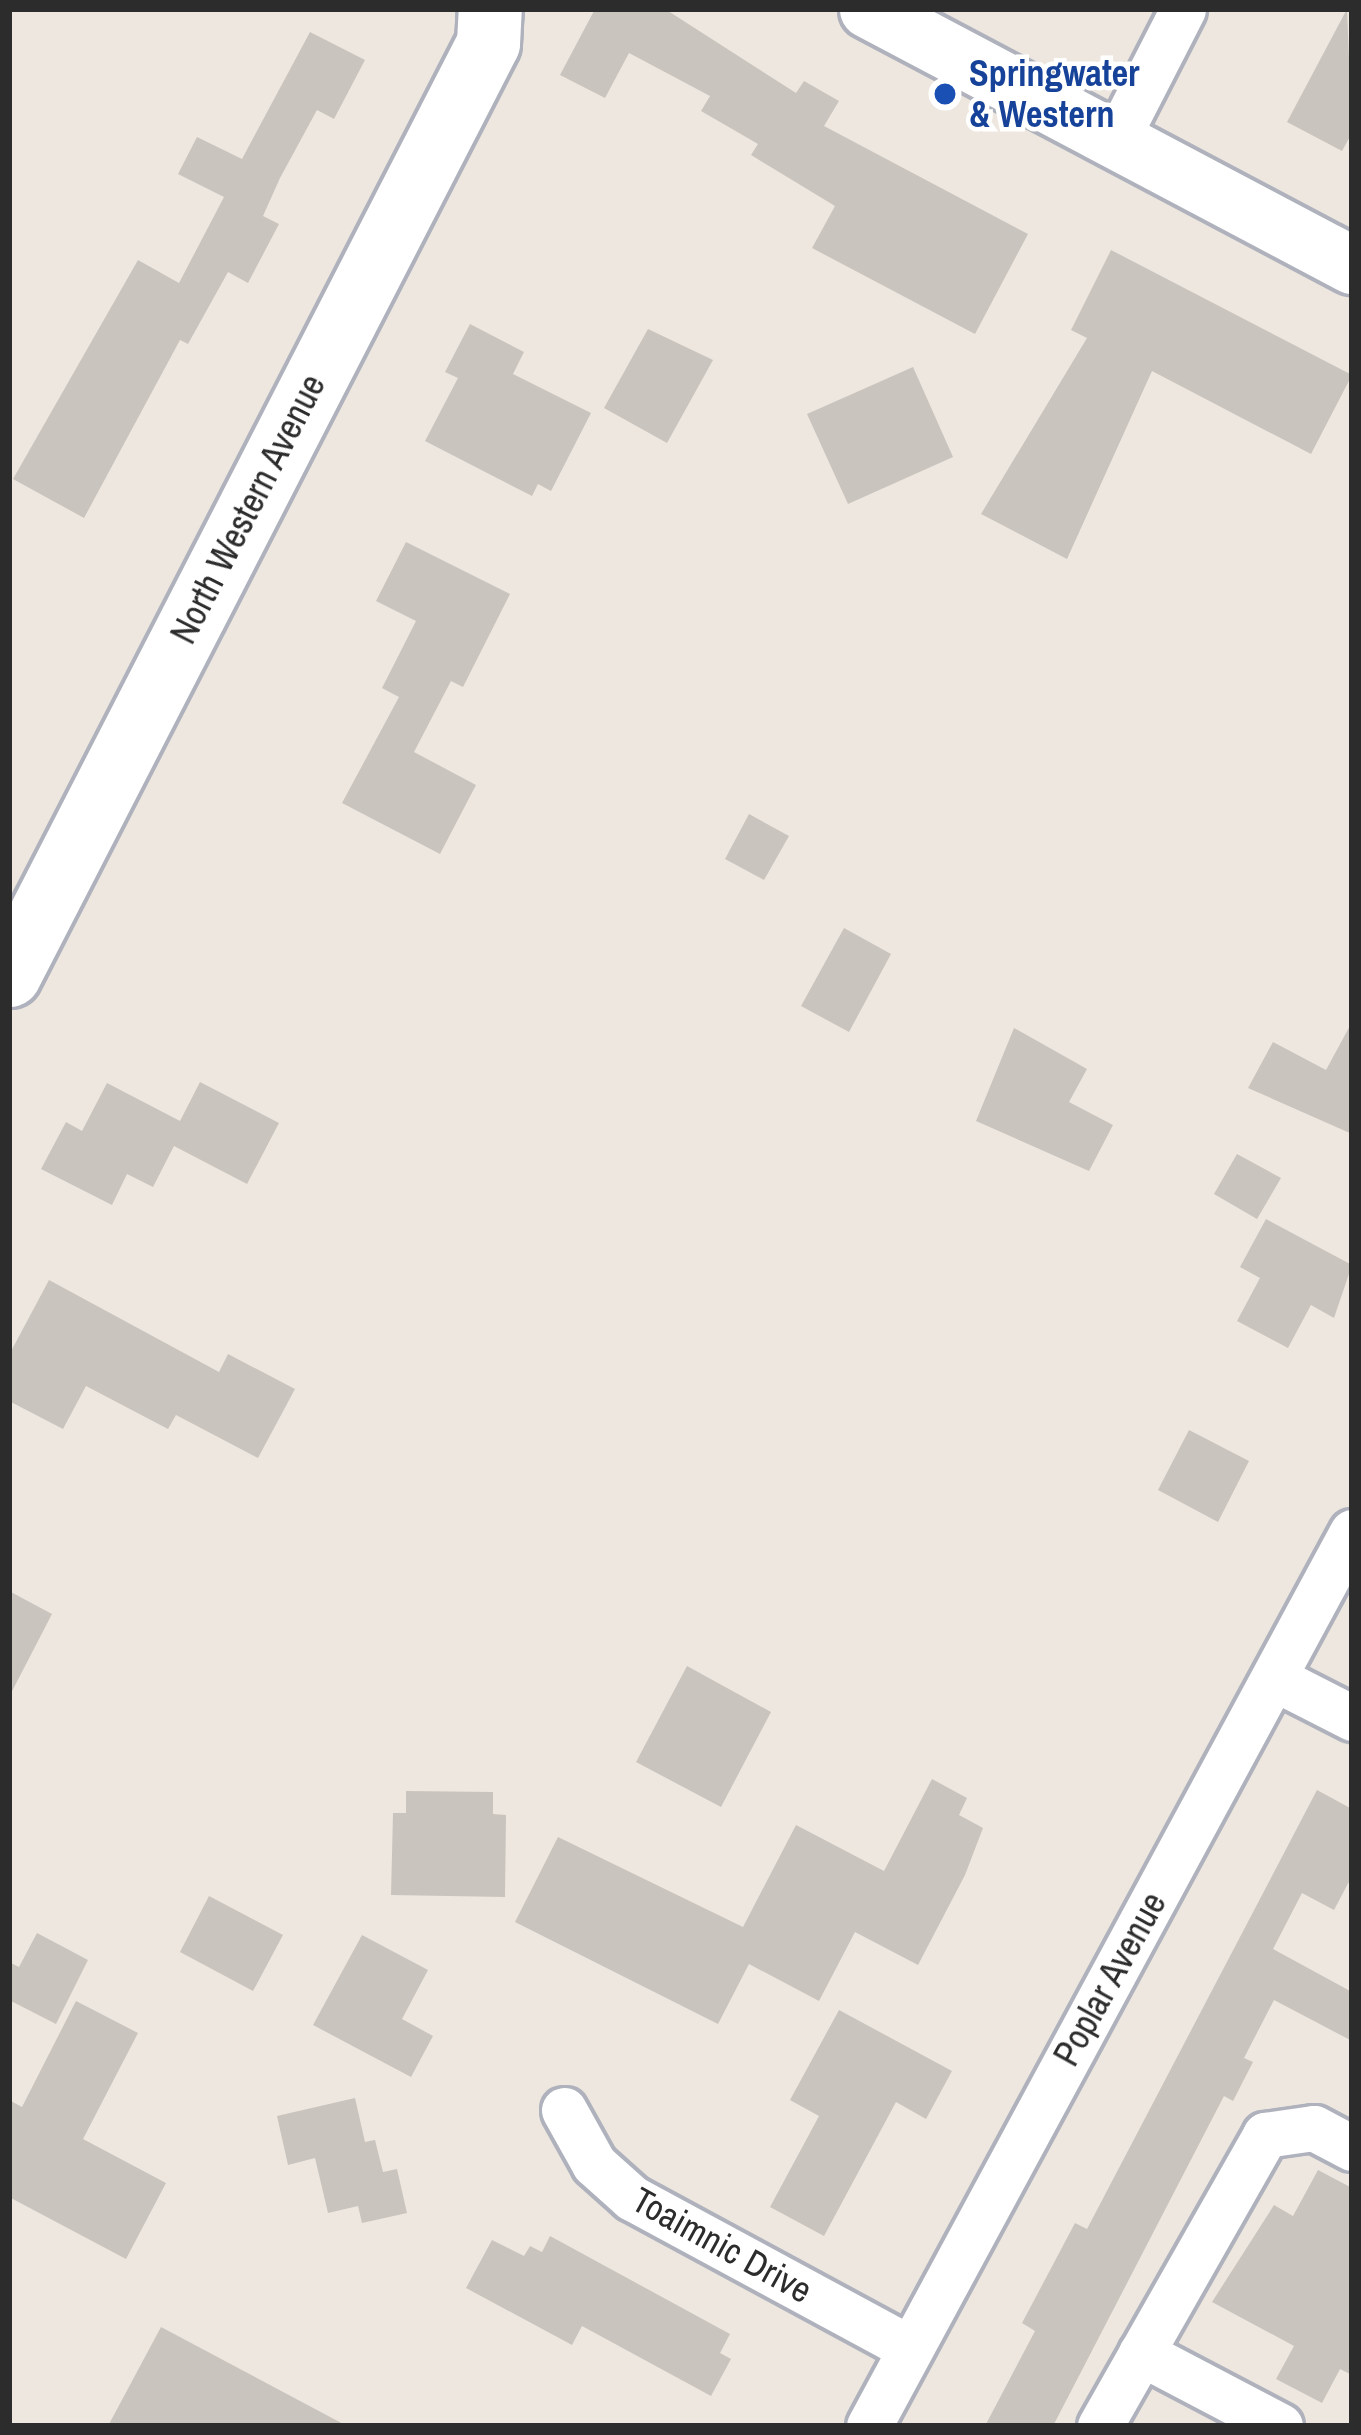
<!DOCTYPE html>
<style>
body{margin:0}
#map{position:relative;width:1361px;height:2435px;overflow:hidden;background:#eee7df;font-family:"Archivo Narrow",sans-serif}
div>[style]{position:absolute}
.building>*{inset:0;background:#c9c4be}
.roads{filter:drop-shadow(3px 0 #afb2bc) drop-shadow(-3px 0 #afb2bc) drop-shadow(0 3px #afb2bc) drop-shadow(0 -3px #afb2bc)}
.minor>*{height:45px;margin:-22.5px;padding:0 22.5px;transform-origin:22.5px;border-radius:22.5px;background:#fff}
.tertiary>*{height:57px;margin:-28.5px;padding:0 28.5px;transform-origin:28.5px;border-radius:28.5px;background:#fff}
.secondary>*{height:63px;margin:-31.5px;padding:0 31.5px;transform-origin:31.5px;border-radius:31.5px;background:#fff}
.dots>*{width:33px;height:33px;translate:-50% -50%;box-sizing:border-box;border:6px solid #fff;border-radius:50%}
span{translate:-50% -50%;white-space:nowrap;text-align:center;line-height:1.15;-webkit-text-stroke:9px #fff;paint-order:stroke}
.transit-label{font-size:36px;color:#164399;font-weight:700}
.left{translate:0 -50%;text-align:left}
.street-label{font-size:36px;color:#2c2c2c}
.frame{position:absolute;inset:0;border:12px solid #2c2c2c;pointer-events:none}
</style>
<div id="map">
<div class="building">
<div style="clip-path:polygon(595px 9px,665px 9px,796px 93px,804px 81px,839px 101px,824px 126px,1028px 234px,975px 334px,812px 248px,835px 206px,751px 155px,758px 144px,701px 111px,710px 96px,629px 53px,605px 98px,560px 75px)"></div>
<div style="clip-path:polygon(1347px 9px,1352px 133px,1342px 151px,1287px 122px)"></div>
<div style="clip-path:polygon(310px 32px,365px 60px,334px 119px,317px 110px,280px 178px,263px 216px,279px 224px,248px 283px,228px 272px,188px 344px,180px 340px,84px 518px,13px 479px,138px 260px,179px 283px,224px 197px,178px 174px,197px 137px,242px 159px)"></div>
<div style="clip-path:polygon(1111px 250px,1352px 375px,1311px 454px,1152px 371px,1067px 559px,981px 514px,1087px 338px,1071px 330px)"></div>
<div style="clip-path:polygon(470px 324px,524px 352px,513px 374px,591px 413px,551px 491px,538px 484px,532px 496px,425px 441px,458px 378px,445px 372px)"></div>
<div style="clip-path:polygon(648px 329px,713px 360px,667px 443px,604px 408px)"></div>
<div style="clip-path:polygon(913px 367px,953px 457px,848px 504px,807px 414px)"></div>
<div style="clip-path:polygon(406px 542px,510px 594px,463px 687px,451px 681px,414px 752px,476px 785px,440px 854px,342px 803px,399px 697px,382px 688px,416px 621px,376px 601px)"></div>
<div style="clip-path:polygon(749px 814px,789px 836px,764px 880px,725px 859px)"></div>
<div style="clip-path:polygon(844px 928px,891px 954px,849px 1032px,801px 1006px)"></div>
<div style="clip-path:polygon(1352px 1022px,1352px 1134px,1248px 1088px,1273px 1042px,1326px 1070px)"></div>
<div style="clip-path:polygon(1014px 1028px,1087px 1069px,1069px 1102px,1113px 1125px,1089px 1171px,976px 1121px)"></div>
<div style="clip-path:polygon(200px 1082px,279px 1123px,247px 1184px,174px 1146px,153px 1187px,127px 1174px,112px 1205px,41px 1169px,66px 1122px,82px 1131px,107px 1083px,180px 1121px)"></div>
<div style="clip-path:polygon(1237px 1154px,1281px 1178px,1257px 1219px,1214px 1194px)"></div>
<div style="clip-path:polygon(1266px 1219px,1352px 1265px,1334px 1318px,1311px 1305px,1288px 1348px,1237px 1321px,1260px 1278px,1240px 1267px)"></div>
<div style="clip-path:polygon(49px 1280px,219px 1372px,228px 1354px,295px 1389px,258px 1458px,176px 1415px,168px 1429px,86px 1386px,63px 1429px,9px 1401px,9px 1355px)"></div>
<div style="clip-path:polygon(1189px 1430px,1249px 1461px,1218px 1522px,1158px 1490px)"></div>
<div style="clip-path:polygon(9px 1591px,52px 1614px,9px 1697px)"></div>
<div style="clip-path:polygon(687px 1666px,771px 1712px,721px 1807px,636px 1762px)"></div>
<div style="clip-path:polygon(932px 1779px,967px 1798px,959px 1815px,983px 1828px,965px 1875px,918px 1965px,855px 1932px,819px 2001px,749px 1964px,718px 2024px,515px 1922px,558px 1837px,743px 1927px,796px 1825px,884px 1871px)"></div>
<div style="clip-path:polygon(1317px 1790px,1352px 1809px,1352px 1876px,1334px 1910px,1302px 1893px,1273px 1949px,1352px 1992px,1352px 2041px,1274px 2000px,1244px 2058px,1253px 2062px,1233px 2101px,1224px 2096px,1053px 2426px,985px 2426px,1035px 2331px,1022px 2323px,1075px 2223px,1087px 2229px)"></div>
<div style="clip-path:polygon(406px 1791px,493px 1792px,493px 1814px,506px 1815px,505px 1897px,391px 1895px,393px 1813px,406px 1813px)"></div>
<div style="clip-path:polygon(209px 1896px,283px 1935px,253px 1991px,180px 1952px)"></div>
<div style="clip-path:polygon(37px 1933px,88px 1960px,56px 2024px,9px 2000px,9px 1962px,19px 1967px)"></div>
<div style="clip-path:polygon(362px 1935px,428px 1970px,402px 2019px,433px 2036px,411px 2077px,313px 2025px)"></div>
<div style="clip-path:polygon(76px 2001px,138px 2033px,83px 2139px,166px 2183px,126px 2259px,9px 2197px,9px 2100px,22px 2107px)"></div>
<div style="clip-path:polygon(839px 2010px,952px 2071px,926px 2119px,896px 2102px,824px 2236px,770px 2207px,819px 2116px,790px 2100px)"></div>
<div style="clip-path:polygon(355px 2098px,365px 2142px,375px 2140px,383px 2172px,397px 2169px,407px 2213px,362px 2223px,358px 2206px,328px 2213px,315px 2158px,288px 2165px,277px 2116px)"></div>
<div style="clip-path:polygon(1318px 2170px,1352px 2188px,1352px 2375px,1340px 2369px,1322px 2403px,1276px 2379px,1294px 2346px,1212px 2302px,1274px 2205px,1293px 2216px)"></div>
<div style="clip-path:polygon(550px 2236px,730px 2334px,720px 2353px,731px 2359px,711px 2396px,582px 2326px,572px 2345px,466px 2288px,492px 2240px,524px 2256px,530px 2246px,542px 2252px)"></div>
<div style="clip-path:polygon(161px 2327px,347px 2426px,108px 2426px)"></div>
</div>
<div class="roads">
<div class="minor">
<div style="left:1116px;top:140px;width:147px;rotate:-62.9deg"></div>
<div style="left:1274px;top:1678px;width:88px;rotate:27.1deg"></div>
<div style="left:564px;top:2110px;width:62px;rotate:60.9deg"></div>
<div style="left:594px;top:2164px;width:51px;rotate:41.8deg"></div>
<div style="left:632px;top:2198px;width:315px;rotate:28.4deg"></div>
<div style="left:1141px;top:2353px;width:157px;rotate:27.7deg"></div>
<div style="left:869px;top:2426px;width:1016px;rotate:-61.62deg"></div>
<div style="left:1100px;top:2426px;width:335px;rotate:-60.4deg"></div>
<div style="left:1265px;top:2135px;width:49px;rotate:-8.1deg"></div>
<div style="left:1314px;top:2128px;width:43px;rotate:27.8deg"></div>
</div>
<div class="tertiary">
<div style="left:868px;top:9px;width:548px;rotate:27.88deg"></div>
</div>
<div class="secondary">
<div style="left:9px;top:975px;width:1048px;rotate:-62.8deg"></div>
<div style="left:488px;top:43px;width:34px;rotate:-87deg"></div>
</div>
</div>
<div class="dots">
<div style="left:945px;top:94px;background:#1a4fb4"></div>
</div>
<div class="transit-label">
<span class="left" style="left:969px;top:94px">Springwater<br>&amp; Western</span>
</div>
<div class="street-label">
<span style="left:248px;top:509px;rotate:-63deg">North Western Avenue</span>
<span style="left:1110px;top:1979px;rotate:-61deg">Poplar Avenue</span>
<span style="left:722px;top:2245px;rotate:29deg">Toaimnic Drive</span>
</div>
<div class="frame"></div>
</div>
